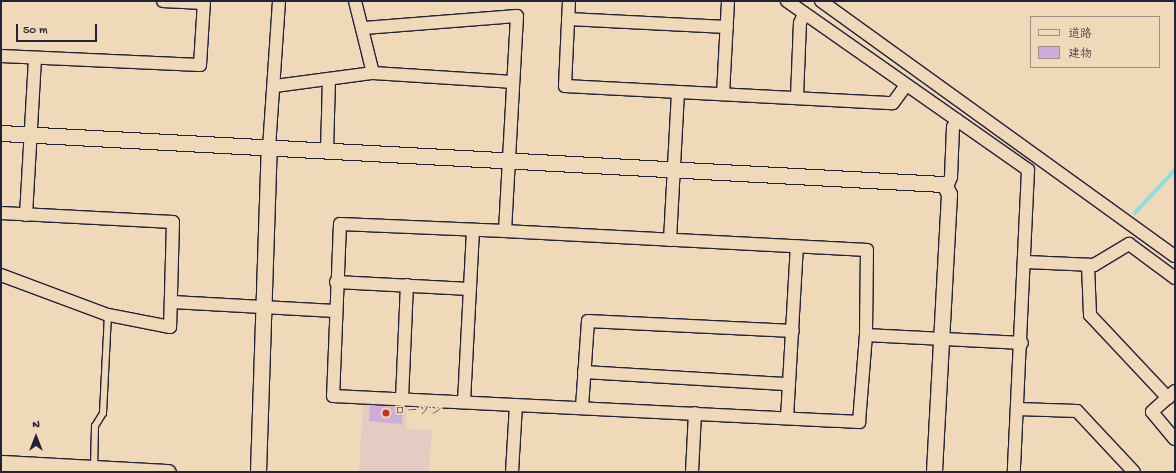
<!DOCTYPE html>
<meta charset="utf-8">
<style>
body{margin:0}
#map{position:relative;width:1176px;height:473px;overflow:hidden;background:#efd9b8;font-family:"Gochi Hand","Klee One",sans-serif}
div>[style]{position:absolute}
.built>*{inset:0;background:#e5ccc2}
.stream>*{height:3.5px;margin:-1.75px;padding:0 1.75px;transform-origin:1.75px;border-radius:1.75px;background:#8cdee3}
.building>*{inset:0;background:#cdadd9}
.roads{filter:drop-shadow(1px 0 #22223b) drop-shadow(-1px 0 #22223b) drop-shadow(0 1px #22223b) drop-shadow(0 -1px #22223b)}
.service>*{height:6px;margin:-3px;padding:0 3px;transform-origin:3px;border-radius:3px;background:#efd9b8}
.minor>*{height:12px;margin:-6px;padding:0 6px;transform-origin:6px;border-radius:6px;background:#efd9b8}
.tertiary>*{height:15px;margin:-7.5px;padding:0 7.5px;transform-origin:7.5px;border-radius:7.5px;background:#efd9b8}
.dots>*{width:11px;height:11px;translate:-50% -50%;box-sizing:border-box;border:2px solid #efd9b8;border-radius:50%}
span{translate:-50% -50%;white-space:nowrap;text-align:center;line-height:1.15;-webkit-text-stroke:4px #efd9b8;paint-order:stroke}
.poi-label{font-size:12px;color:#22223b}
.left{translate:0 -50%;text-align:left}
.frame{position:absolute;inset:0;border:2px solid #22223b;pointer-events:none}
.legend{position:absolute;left:1030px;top:16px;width:130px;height:52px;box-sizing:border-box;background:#efd9b8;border:1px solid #9d9086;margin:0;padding:5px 7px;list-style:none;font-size:12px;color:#22223b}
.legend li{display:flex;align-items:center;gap:8px;height:20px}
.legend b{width:20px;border:1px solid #9d9086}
.north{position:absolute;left:16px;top:417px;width:40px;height:40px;-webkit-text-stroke:3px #efd9b8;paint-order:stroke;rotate:0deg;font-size:11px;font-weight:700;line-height:16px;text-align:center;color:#22223b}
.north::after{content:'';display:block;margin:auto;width:14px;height:18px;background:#22223b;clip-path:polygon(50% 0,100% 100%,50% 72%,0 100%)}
.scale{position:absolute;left:16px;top:24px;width:81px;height:18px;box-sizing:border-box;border:2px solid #22223b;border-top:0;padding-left:5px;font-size:12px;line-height:14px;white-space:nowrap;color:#22223b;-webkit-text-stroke:3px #efd9b8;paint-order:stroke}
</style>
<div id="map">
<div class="built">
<div style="clip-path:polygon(363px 402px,407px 404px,406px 429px,432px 430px,429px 472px,359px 471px)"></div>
</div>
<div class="stream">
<div style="left:1135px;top:213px;width:59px;rotate:-47.1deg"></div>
</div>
<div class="building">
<div style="clip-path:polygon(370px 405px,403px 407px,402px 424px,369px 421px)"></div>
</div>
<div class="roads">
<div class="service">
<div style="left:94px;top:468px;width:42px;rotate:-88.6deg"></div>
<div style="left:95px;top:426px;width:15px;rotate:-58deg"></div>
<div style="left:103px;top:413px;width:98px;rotate:-87.1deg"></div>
</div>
<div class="minor">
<div style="left:163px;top:1px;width:40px;rotate:2.9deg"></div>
<div style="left:355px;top:1px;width:74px;rotate:76deg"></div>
<div style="left:569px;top:1px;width:85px;rotate:92.7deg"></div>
<div style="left:565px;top:86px;width:328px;rotate:3deg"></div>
<div style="left:893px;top:103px;width:22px;rotate:-54deg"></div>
<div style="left:787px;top:1px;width:294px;rotate:35deg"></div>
<div style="left:1028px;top:170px;width:302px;rotate:92.7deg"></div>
<div style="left:821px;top:1px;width:436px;rotate:35.8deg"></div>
<div style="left:568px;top:19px;width:159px;rotate:2.9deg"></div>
<div style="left:364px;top:28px;width:153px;rotate:-4.5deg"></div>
<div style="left:517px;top:16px;width:215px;rotate:93.2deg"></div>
<div style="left:505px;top:231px;width:165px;rotate:-177.6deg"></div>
<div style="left:340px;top:224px;width:172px;rotate:92.3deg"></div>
<div style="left:333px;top:396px;width:527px;rotate:2.83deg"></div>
<div style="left:859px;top:422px;width:87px;rotate:-85.4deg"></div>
<div style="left:866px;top:335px;width:156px;rotate:2.9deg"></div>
<div style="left:1px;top:56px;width:199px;rotate:2.6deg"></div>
<div style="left:200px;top:65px;width:64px;rotate:-86.4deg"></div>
<div style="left:275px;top:86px;width:99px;rotate:-7.6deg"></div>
<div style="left:373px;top:73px;width:140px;rotate:3.7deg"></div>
<div style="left:723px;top:94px;width:93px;rotate:-86.9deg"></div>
<div style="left:797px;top:97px;width:74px;rotate:-87.7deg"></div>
<div style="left:800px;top:23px;width:10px;rotate:-66deg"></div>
<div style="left:269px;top:148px;width:147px;rotate:-86.1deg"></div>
<div style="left:327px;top:151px;width:72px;rotate:-88.4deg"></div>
<div style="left:947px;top:187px;width:11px;rotate:-68deg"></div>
<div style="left:951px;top:177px;width:50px;rotate:-87.7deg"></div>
<div style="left:953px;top:127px;width:8px;rotate:-60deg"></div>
<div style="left:1px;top:213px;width:172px;rotate:3deg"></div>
<div style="left:173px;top:222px;width:105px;rotate:91.6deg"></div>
<div style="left:170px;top:327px;width:63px;rotate:-169deg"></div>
<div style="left:108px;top:315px;width:114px;rotate:-159.5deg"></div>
<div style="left:26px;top:215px;width:157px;rotate:-86.7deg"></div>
<div style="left:505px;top:231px;width:362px;rotate:3deg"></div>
<div style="left:867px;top:250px;width:85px;rotate:90.7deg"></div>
<div style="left:670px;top:240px;width:148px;rotate:-86.9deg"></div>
<div style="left:1026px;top:262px;width:68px;rotate:2.5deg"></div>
<div style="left:1094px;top:265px;width:41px;rotate:-31deg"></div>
<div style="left:1129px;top:244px;width:57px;rotate:36.5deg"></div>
<div style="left:1088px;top:265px;width:50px;rotate:87.7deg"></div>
<div style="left:1090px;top:315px;width:114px;rotate:46.8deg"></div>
<div style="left:336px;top:282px;width:134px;rotate:3deg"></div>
<div style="left:172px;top:302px;width:163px;rotate:3.2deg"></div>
<div style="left:584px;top:372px;width:205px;rotate:3.4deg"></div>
<div style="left:1175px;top:391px;width:31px;rotate:138deg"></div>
<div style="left:1152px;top:412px;width:35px;rotate:50deg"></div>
<div style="left:402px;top:399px;width:114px;rotate:-87.5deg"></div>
<div style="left:464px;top:402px;width:172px;rotate:-87deg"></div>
<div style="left:582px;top:407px;width:86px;rotate:-86deg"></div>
<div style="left:588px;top:321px;width:205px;rotate:2.8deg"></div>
<div style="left:1018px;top:409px;width:59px;rotate:1.9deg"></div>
<div style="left:1077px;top:411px;width:83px;rotate:46.9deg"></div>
<div style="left:787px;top:418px;width:172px;rotate:-86.7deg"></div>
<div style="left:512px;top:472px;width:67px;rotate:-86.6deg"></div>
<div style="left:692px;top:472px;width:59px;rotate:-87.1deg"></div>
</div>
<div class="tertiary">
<div style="left:1px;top:133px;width:944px;rotate:3.1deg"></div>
<div style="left:944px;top:184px;width:11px;rotate:63deg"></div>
<div style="left:949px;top:194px;width:278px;rotate:93.1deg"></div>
<div style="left:1px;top:463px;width:167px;rotate:3.1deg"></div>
<div style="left:258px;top:472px;width:324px;rotate:-88.1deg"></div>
</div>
</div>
<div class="dots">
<div style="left:386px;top:413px;background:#c8321e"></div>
</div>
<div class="poi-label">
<span class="left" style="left:394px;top:413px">ローソン</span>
</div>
<div class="frame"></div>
<ul class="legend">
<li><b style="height:5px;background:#efd9b8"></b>道路</li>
<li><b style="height:11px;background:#cdadd9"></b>建物</li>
</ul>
<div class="north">N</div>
<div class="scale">50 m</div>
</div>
